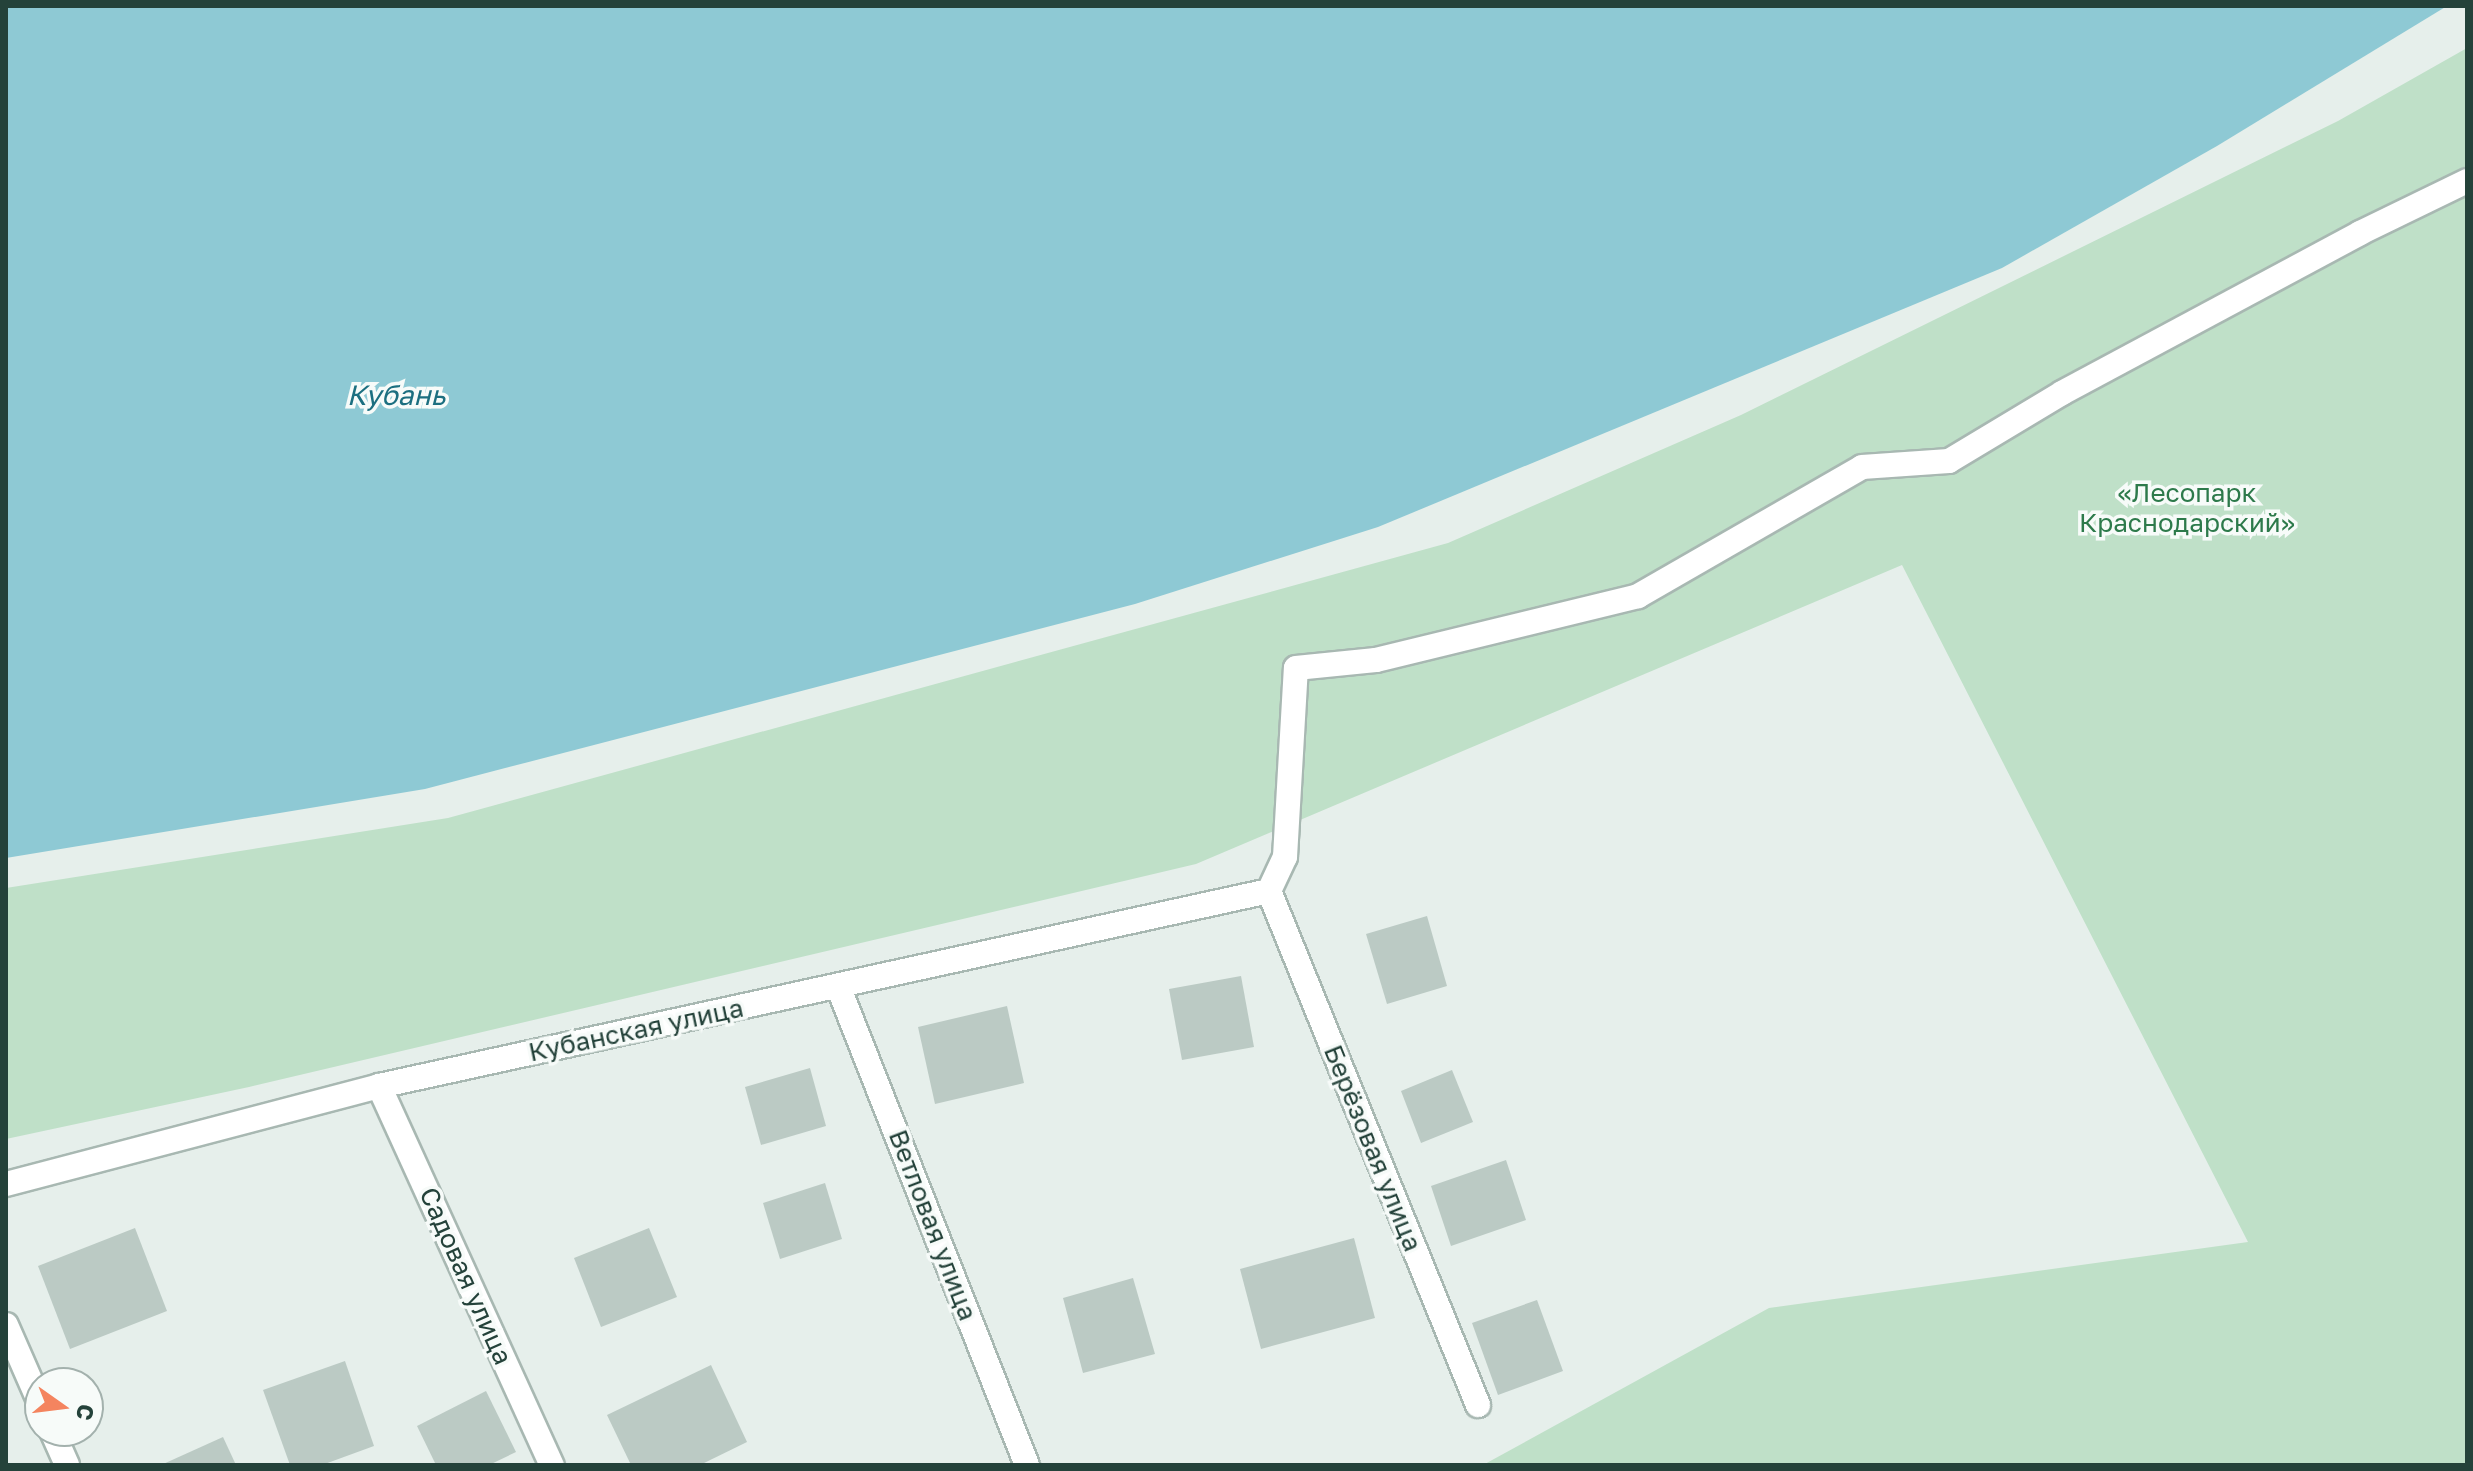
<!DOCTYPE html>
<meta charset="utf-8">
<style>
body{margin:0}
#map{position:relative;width:2473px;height:1471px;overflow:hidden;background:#e6efeb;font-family:"Golos Text",sans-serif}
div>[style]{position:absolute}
.green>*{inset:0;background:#bfe0c8}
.water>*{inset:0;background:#8ec9d4}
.building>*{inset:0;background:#bbcac4}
.roads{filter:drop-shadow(2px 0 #a8b8b2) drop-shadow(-2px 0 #a8b8b2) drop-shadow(0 2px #a8b8b2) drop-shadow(0 -2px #a8b8b2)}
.minor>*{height:24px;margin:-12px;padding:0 12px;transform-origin:12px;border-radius:12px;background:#fff}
span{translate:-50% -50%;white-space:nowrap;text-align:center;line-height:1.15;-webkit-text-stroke:7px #f7fbf9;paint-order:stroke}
.park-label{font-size:26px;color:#2d7a4b}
.street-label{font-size:26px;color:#24423a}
.water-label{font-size:28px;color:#1c6f80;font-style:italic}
.frame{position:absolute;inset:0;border:8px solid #24423a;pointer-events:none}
.north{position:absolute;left:24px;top:1367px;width:80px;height:80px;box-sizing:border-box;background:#f7fbf9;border:2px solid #a3b1ad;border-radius:50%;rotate:104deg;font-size:22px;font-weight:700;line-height:32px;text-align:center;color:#24423a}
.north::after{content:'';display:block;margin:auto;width:28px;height:36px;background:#f4845f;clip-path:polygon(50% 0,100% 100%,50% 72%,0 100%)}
</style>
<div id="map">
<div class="green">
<div style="clip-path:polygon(2467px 48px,2467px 1465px,1483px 1465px,1769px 1308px,2248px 1242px,1902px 565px,1196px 864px,249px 1087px,6px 1139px,6px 888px,448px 818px,1448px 543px,1741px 415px,2338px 121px)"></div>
</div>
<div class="water">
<div style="clip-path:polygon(6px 6px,2447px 6px,2217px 146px,2002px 268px,1378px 527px,1135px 604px,425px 789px,6px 858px)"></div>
</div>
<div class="building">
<div style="clip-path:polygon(1427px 916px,1447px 986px,1387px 1004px,1366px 934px)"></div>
<div style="clip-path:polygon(1241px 976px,1254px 1047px,1182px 1060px,1169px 989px)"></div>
<div style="clip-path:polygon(1007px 1006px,1024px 1083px,935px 1104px,918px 1027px)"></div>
<div style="clip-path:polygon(810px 1068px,826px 1126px,761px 1145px,745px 1087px)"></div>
<div style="clip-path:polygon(1452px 1070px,1473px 1122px,1421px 1143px,1401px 1091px)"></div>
<div style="clip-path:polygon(1506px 1160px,1526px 1220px,1451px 1246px,1431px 1186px)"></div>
<div style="clip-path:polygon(825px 1183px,842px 1239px,780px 1259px,763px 1203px)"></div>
<div style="clip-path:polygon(135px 1228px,167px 1311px,70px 1349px,38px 1266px)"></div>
<div style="clip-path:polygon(649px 1228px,677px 1297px,601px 1327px,574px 1258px)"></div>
<div style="clip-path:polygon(1354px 1238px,1375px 1318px,1261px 1349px,1240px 1269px)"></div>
<div style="clip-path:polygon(1133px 1278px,1155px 1354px,1083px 1373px,1063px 1298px)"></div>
<div style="clip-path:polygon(1537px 1300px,1563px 1371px,1498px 1395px,1472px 1323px)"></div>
<div style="clip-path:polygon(345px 1361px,374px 1446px,322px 1465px,290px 1465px,263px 1390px)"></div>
<div style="clip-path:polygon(711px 1365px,747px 1442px,700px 1465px,631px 1465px,607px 1415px)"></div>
<div style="clip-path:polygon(486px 1391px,516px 1452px,489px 1465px,436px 1465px,417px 1426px)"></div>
<div style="clip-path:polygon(223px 1437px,236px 1465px,161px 1465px)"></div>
</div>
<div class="roads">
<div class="minor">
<div style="left:1269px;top:891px;width:38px;rotate:-65deg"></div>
<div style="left:1285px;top:857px;width:189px;rotate:-86.7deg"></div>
<div style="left:1296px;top:668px;width:80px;rotate:-5.7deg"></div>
<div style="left:1376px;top:660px;width:270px;rotate:-13.7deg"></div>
<div style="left:1638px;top:596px;width:258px;rotate:-29.9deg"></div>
<div style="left:1862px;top:467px;width:87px;rotate:-3.9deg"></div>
<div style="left:1949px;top:461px;width:132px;rotate:-31deg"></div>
<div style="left:2062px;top:393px;width:338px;rotate:-28.2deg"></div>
<div style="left:2360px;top:233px;width:119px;rotate:-25.9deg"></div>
<div style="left:1269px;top:891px;width:555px;rotate:67.87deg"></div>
<div style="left:838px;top:986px;width:515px;rotate:68.47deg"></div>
<div style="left:379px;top:1086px;width:417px;rotate:65.5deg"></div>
<div style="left:6px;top:1184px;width:386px;rotate:-14.7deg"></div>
<div style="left:379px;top:1086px;width:911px;rotate:-12.36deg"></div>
<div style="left:6px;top:1325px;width:85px;rotate:66.4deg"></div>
<div style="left:52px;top:1431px;width:37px;rotate:66deg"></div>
</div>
</div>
<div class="park-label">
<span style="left:2187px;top:508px">«Лесопарк<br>Краснодарский»</span>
</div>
<div class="street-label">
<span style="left:636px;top:1030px;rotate:-12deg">Кубанская улица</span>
<span style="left:1373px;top:1148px;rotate:68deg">Берёзовая улица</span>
<span style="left:933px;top:1225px;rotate:69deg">Ветловая улица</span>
<span style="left:466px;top:1276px;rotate:66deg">Садовая улица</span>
</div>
<div class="water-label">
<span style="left:396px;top:395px">Кубань</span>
</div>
<div class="frame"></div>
<div class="north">С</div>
</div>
